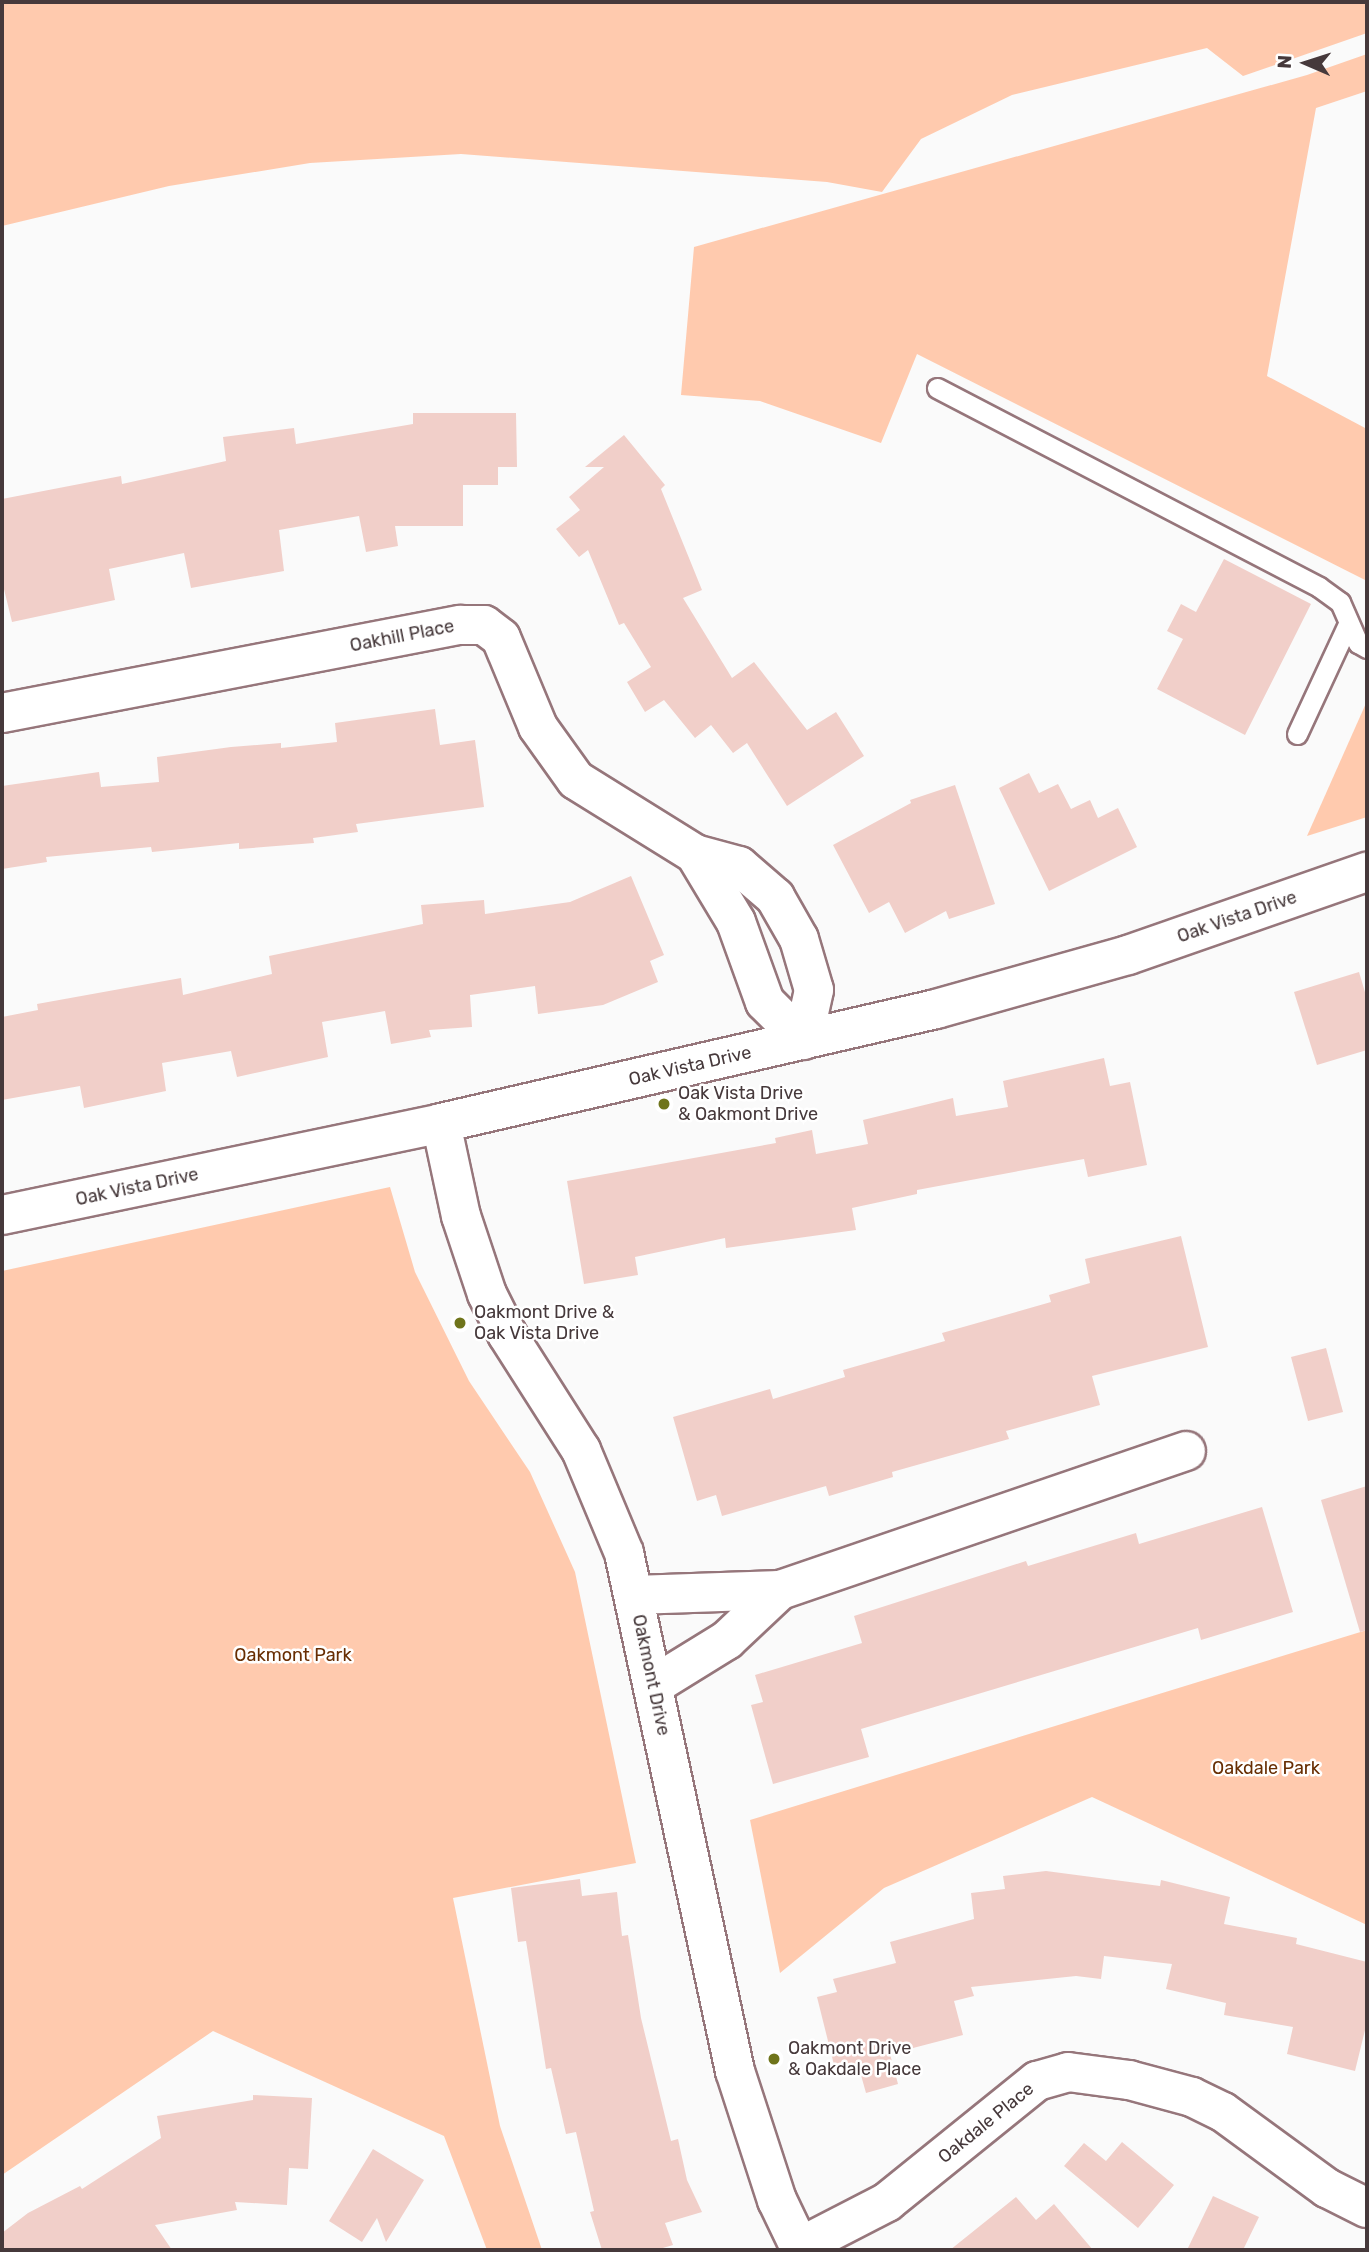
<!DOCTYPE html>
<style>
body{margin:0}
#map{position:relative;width:1369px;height:2252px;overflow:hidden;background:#fafafa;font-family:Rubik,sans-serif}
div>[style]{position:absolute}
.green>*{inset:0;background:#ffcaae}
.building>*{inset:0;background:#f1cfc9}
.roads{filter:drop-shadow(2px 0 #96767b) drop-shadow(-2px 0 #96767b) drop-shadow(0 2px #96767b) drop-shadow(0 -2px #96767b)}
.service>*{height:19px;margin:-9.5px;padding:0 9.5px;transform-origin:9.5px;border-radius:9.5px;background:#fff}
.minor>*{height:38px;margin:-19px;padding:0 19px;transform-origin:19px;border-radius:19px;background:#fff}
.tertiary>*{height:38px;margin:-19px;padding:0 19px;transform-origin:19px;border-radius:19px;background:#fff}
.dots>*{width:19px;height:19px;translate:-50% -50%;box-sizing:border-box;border:4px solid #fff;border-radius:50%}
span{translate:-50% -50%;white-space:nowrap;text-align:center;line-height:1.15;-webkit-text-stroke:5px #fff;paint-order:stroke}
.street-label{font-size:18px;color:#46393b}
.poi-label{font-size:18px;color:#46393b}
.left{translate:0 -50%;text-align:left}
.park-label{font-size:18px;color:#682e03}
.frame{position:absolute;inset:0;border:4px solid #46393b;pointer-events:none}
.north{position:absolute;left:1271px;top:28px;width:70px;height:70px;-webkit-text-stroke:5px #fff;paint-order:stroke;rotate:273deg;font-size:19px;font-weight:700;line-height:28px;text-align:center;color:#46393b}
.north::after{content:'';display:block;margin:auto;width:24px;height:32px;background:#46393b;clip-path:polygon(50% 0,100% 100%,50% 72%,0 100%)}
</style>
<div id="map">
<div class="green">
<div style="clip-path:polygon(2px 2px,1367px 2px,1367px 33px,1243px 76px,1207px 48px,1012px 95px,921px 139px,882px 192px,827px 182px,461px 154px,310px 163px,169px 186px,2px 226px)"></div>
<div style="clip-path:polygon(1367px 54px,1367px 91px,1316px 108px,1267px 376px,1367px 429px,1367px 581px,917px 354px,881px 443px,760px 401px,681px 395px,694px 247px,1307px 75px)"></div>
<div style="clip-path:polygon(1367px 701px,1367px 817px,1307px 836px)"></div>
<div style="clip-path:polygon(390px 1187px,415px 1272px,469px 1381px,530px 1472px,575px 1572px,636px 1863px,453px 1898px,500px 2126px,542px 2250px,487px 2250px,444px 2136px,213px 2031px,2px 2175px,2px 1271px)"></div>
<div style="clip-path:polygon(1367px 1630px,1367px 1925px,1092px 1797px,884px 1888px,780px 1973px,750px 1820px)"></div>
</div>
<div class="building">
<div style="clip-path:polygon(413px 413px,516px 413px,517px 467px,498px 467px,498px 485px,463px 485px,463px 526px,395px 526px,398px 546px,366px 552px,359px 516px,279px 530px,284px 571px,191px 588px,184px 553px,109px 569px,115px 600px,12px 622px,2px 581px,2px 499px,121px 476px,122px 484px,226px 461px,223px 437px,294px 428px,296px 444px,413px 424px)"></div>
<div style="clip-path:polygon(624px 435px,665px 485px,661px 489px,702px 590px,683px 598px,732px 678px,754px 662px,807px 730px,836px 712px,864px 756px,787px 806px,747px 743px,733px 753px,711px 725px,695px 738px,664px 700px,645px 712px,627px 682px,651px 667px,624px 623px,619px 625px,588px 550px,579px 557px,556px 529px,580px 510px,569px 497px,604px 467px,585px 467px)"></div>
<div style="clip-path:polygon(1224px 559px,1311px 604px,1245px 735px,1157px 689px,1183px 639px,1167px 631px,1181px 604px,1196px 612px)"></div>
<div style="clip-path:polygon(435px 709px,440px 745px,475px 740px,484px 807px,356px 824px,358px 832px,313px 838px,314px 843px,239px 849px,239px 843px,152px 852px,151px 847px,46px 857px,47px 862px,2px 869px,2px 786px,99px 772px,101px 787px,159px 782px,157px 757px,231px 747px,281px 743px,281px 748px,337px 742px,335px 723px)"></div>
<div style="clip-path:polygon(1029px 773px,1039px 793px,1058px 784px,1071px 809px,1090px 800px,1098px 818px,1118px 808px,1137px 847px,1049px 891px,999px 788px)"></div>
<div style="clip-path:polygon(955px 785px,995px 904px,949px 919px,946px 911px,905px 933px,889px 902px,869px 913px,833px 845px,911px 803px,910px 800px)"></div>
<div style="clip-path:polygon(631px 876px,664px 955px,650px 961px,658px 982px,603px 1005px,538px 1014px,535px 986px,470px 995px,472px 1027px,429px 1030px,431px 1037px,391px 1044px,385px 1011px,322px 1022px,328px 1057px,237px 1077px,231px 1051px,162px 1063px,166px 1091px,84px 1108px,80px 1086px,2px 1100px,2px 1017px,38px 1010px,37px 1004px,181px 978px,183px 995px,272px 974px,269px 956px,423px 924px,421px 905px,484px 900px,485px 914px,570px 902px)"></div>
<div style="clip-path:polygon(1359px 972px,1367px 999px,1367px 1050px,1317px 1065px,1294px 992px)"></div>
<div style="clip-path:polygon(1104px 1058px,1110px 1086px,1130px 1082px,1147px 1165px,1088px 1177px,1084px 1159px,917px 1190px,917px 1194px,852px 1208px,856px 1230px,726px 1248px,725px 1238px,635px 1257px,638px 1275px,584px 1284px,567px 1181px,776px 1143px,775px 1138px,812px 1130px,816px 1154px,868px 1144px,863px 1120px,953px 1098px,956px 1116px,1008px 1107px,1003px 1081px)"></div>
<div style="clip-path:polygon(1181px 1236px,1208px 1347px,1092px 1376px,1100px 1405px,1006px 1431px,1009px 1439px,892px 1472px,893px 1477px,829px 1496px,826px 1486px,722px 1516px,716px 1495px,697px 1501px,673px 1417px,770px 1389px,773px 1399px,845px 1377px,843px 1370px,945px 1341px,942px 1333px,1051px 1302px,1049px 1295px,1090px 1283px,1085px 1259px)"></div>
<div style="clip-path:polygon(1326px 1348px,1343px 1412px,1308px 1421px,1291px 1357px)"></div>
<div style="clip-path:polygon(1367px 1486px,1367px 1630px,1360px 1632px,1321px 1500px)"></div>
<div style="clip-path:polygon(1262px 1507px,1293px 1612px,1201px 1640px,1198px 1628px,861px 1729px,869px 1757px,773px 1784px,751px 1705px,763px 1702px,755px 1675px,862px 1643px,854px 1616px,1026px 1561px,1028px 1566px,1136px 1533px,1139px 1544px)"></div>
<div style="clip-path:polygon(1046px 1871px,1160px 1886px,1161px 1880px,1230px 1897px,1224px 1924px,1297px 1938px,1296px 1944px,1367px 1962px,1367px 2022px,1355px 2071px,1287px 2054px,1293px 2027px,1224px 2015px,1226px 2003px,1166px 1989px,1172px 1964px,1104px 1956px,1101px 1979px,1076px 1976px,971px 1987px,974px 1996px,954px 2001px,963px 2035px,890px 2054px,898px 2084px,866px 2093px,859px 2068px,836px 2073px,817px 1997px,837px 1992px,833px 1979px,896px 1963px,890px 1942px,974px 1919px,971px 1893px,1005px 1889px,1003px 1876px)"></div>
<div style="clip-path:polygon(580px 1879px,582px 1896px,617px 1892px,622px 1936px,628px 1935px,641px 2018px,671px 2141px,678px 2139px,687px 2180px,702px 2212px,665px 2223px,673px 2245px,656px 2250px,602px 2250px,590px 2212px,594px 2211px,576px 2132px,566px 2134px,551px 2068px,546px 2069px,526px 1941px,518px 1942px,511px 1888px)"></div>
<div style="clip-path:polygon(253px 2095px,312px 2098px,308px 2169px,289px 2168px,287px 2205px,235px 2202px,237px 2210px,155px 2225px,172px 2250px,2px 2250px,2px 2233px,28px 2213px,80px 2186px,82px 2189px,161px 2138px,157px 2116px,253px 2100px)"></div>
<div style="clip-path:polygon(1122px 2142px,1174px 2185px,1138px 2228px,1064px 2166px,1084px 2143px,1106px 2161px)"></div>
<div style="clip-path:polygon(373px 2149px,424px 2180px,386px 2242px,377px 2218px,362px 2242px,329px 2221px)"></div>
<div style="clip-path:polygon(1213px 2196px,1259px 2217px,1243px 2250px,1187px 2250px)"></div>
<div style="clip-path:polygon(1016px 2197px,1036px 2220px,1054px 2204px,1093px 2250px,950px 2250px)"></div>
</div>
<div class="roads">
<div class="service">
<div style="left:937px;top:388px;width:431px;rotate:27.5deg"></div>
<div style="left:1319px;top:587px;width:26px;rotate:36deg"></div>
<div style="left:1340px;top:602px;width:45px;rotate:66.3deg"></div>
<div style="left:1358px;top:643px;width:10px;rotate:29deg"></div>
<div style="left:1297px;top:734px;width:121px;rotate:-65.1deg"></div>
</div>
<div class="minor">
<div style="left:2px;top:713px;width:467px;rotate:-10.9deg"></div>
<div style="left:461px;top:625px;width:23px"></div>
<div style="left:484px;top:625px;width:21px;rotate:37deg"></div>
<div style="left:501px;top:638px;width:96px;rotate:67.4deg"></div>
<div style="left:538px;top:727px;width:65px;rotate:54.4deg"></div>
<div style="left:576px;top:780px;width:140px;rotate:31.9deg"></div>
<div style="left:695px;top:854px;width:46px;rotate:15.3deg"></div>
<div style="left:739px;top:866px;width:48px;rotate:40.7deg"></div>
<div style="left:775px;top:897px;width:48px;rotate:60.3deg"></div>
<div style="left:799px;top:939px;width:53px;rotate:73.6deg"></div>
<div style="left:814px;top:990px;width:51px;rotate:102.4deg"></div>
<div style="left:695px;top:854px;width:79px;rotate:58.9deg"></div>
<div style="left:736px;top:922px;width:85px;rotate:70.1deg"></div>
<div style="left:765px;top:1002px;width:54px;rotate:45deg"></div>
<div style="left:634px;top:1595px;width:146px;rotate:-2deg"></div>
<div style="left:780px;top:1590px;width:429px;rotate:-18.9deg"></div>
<div style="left:654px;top:1685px;width:86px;rotate:-31.7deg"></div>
<div style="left:727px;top:1640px;width:73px;rotate:-43.3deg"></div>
<div style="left:800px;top:2247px;width:98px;rotate:-27.3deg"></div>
<div style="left:887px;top:2202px;width:193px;rotate:-38.9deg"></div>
<div style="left:1037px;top:2081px;width:32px;rotate:-16deg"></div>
<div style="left:1068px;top:2072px;width:62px;rotate:7.5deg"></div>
<div style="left:1129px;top:2080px;width:65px;rotate:15.1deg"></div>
<div style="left:1192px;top:2097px;width:34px;rotate:26deg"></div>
<div style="left:1223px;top:2112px;width:129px;rotate:36.2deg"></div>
<div style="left:1327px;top:2188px;width:45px;rotate:26.6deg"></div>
</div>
<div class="tertiary">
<div style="left:441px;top:1123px;width:95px;rotate:77.9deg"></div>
<div style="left:461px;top:1216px;width:82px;rotate:71.6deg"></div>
<div style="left:487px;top:1294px;width:45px;rotate:63.4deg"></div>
<div style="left:507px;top:1334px;width:138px;rotate:57.5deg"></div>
<div style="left:581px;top:1450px;width:112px;rotate:67.3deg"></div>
<div style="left:624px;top:1553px;width:530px;rotate:77.91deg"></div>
<div style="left:735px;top:2071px;width:136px;rotate:72deg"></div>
<div style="left:777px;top:2200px;width:55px;rotate:64.4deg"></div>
<div style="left:2px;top:1215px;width:449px;rotate:-11.8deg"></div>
<div style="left:441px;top:1123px;width:508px;rotate:-12.97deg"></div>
<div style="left:936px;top:1009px;width:199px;rotate:-15.7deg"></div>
<div style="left:1128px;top:955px;width:253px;rotate:-19.2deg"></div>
</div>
</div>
<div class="dots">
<div style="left:664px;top:1104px;background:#6f741b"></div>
<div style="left:460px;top:1323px;background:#6f741b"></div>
<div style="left:774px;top:2059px;background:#6f741b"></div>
</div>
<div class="street-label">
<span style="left:402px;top:636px;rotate:-11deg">Oakhill Place</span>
<span style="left:1237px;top:917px;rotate:-19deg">Oak Vista Drive</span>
<span style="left:690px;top:1066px;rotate:-13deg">Oak Vista Drive</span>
<span style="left:137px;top:1187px;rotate:-12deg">Oak Vista Drive</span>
<span style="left:651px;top:1675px;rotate:78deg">Oakmont Drive</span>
<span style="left:986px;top:2123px;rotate:-39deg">Oakdale Place</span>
</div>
<div class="poi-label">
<span class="left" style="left:678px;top:1104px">Oak Vista Drive<br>&amp; Oakmont Drive</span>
<span class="left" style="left:474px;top:1323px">Oakmont Drive &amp;<br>Oak Vista Drive</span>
<span class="left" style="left:788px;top:2059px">Oakmont Drive<br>&amp; Oakdale Place</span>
</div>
<div class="park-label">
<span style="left:293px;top:1655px">Oakmont Park</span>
<span style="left:1266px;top:1768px">Oakdale Park</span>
</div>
<div class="frame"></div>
<div class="north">N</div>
</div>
